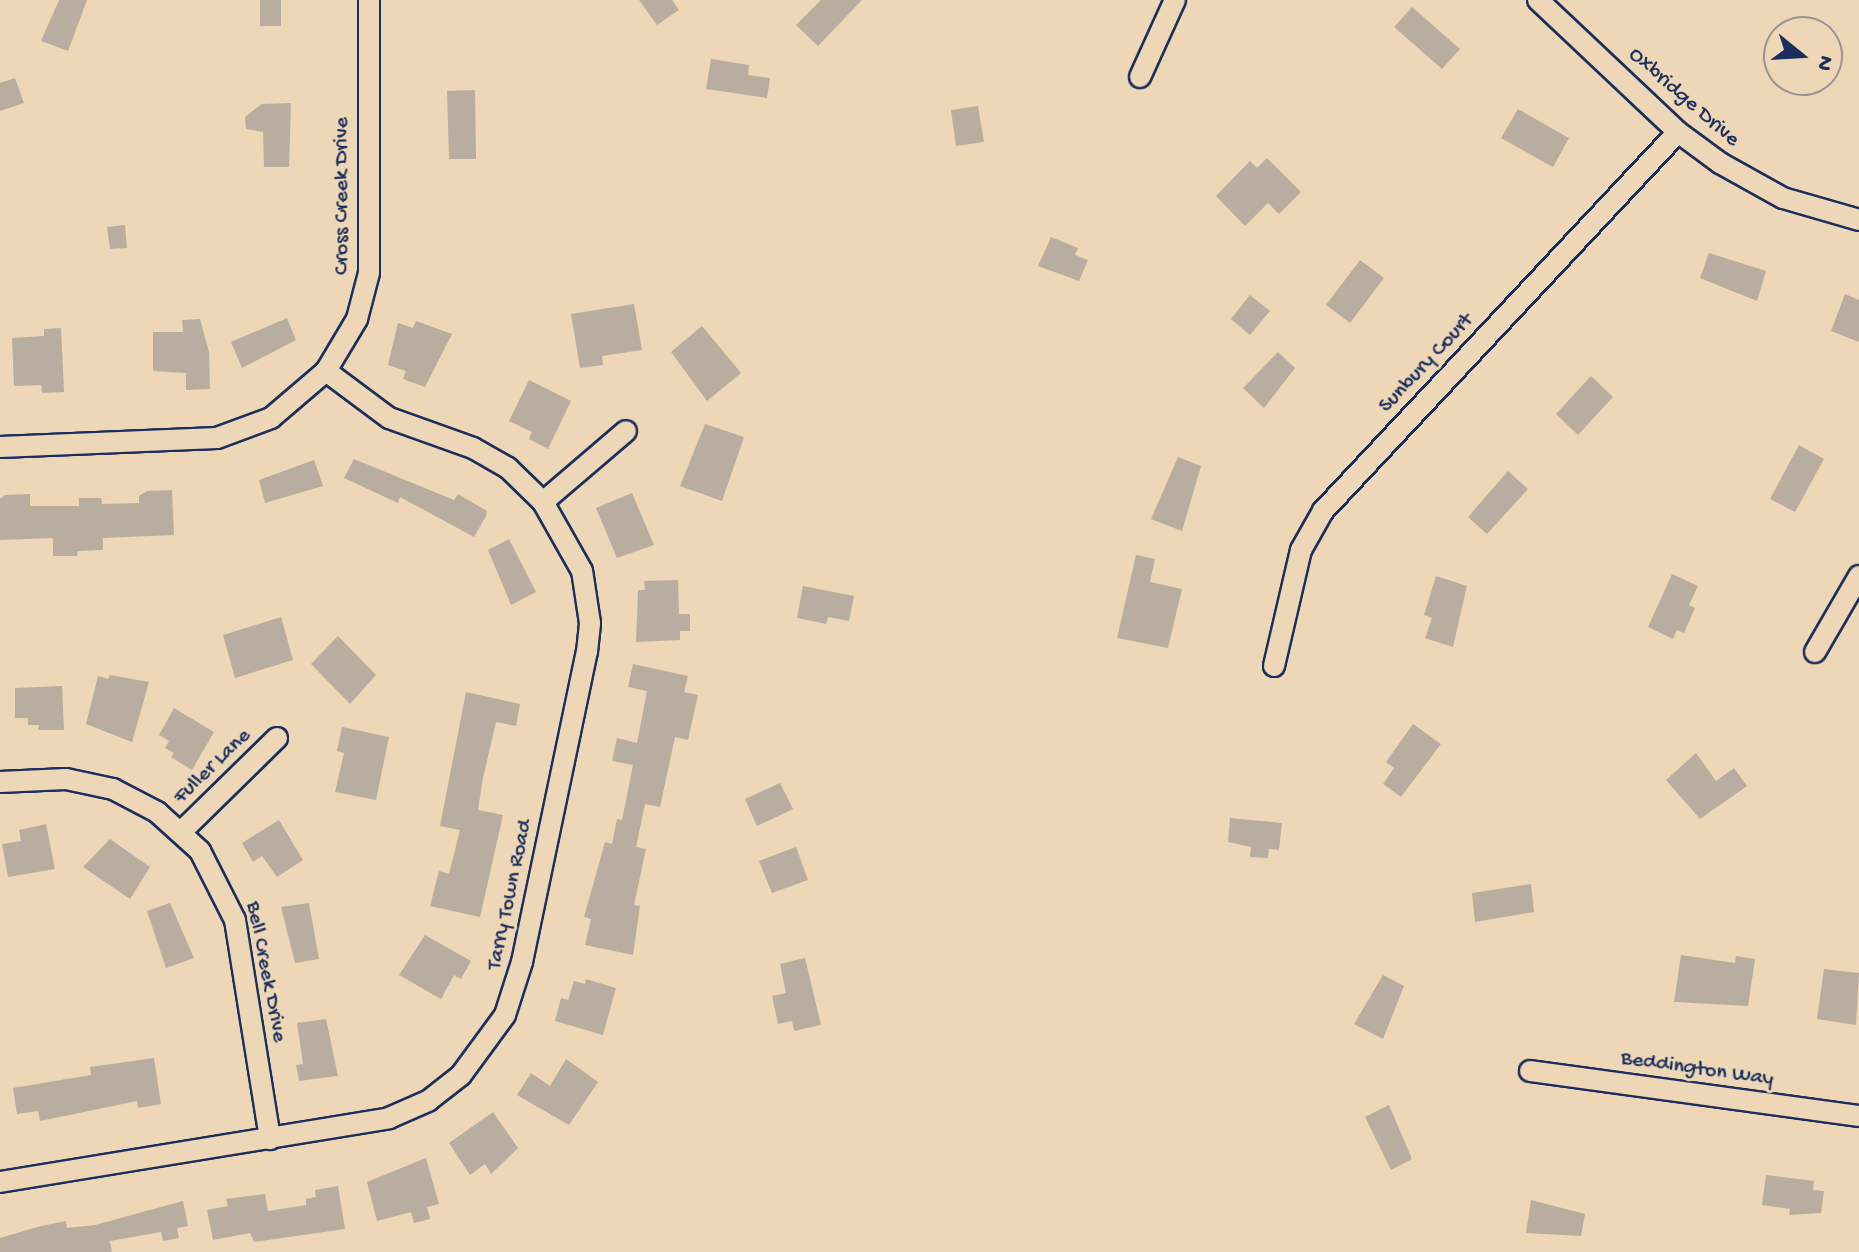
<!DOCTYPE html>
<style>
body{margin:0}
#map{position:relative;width:1859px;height:1252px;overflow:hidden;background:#edd7b6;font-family:"Gochi Hand",sans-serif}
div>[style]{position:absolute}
.building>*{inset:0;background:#b9ada0}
.roads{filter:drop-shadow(2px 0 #1b2f5e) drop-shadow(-2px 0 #1b2f5e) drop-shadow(0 2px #1b2f5e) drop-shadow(0 -2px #1b2f5e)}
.street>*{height:20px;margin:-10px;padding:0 10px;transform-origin:10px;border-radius:10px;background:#edd7b6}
span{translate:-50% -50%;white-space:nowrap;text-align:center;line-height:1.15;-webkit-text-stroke:6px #edd7b6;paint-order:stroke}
.street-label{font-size:22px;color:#1b2f5e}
.north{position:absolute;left:1763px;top:16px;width:80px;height:80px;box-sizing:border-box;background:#edd7b6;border:2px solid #999493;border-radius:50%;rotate:108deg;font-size:22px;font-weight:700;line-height:32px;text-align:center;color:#1b2f5e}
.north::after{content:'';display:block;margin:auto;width:28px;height:36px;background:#1b2f5e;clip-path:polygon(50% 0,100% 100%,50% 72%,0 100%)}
</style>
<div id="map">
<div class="building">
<div style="clip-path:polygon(59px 0,87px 0,68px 51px,41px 41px)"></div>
<div style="clip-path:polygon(260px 0,281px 0,281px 26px,260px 26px)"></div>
<div style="clip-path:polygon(639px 0,672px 0,679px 10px,657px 25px)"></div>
<div style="clip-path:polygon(821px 0,862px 0,818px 46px,796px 25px)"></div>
<div style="clip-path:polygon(1412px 7px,1460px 49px,1442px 69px,1394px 27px)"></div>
<div style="clip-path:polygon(711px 59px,749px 65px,748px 75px,770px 78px,767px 98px,706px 89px)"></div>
<div style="clip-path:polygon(15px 78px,24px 103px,0 111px,0 83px)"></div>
<div style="clip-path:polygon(475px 90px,476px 159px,449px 159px,447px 91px)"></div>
<div style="clip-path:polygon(291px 103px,289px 167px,264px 167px,263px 132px,246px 129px,245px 117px,262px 104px)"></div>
<div style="clip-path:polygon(978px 106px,984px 142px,956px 146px,951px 110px)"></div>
<div style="clip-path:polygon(1518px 109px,1569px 138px,1553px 167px,1501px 138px)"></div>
<div style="clip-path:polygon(1267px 158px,1301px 192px,1279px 214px,1268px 203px,1245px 226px,1216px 196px,1250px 161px,1257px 168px)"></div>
<div style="clip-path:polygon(125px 225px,127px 248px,110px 249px,107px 227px)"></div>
<div style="clip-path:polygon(1051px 237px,1078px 248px,1075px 255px,1088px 260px,1079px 281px,1038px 266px)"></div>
<div style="clip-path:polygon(1709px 253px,1766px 271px,1757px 301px,1700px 278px)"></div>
<div style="clip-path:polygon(1360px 260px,1384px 278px,1350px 323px,1326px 305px)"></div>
<div style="clip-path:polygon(1845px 294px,1859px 300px,1859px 342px,1831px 331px)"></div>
<div style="clip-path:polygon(1250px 295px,1270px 311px,1250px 335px,1231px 319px)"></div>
<div style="clip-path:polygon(634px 304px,642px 350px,602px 356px,603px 365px,580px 368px,571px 314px)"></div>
<div style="clip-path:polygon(287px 318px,296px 340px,242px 368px,231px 342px)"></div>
<div style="clip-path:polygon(200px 319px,209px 352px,210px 389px,186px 390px,186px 373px,153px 371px,153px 332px,183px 332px,182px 320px)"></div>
<div style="clip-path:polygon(416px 321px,452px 334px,425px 387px,403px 379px,406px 371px,388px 365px,398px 323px,413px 328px)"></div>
<div style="clip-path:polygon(702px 326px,741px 373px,707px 401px,671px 352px)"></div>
<div style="clip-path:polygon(61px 328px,64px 392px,42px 393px,41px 385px,14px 386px,12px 338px,44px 336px,44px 329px)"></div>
<div style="clip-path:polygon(1278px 352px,1295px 368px,1264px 408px,1243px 388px)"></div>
<div style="clip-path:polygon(1591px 376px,1613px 397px,1578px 435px,1556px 414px)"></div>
<div style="clip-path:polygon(529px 380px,571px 401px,548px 449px,529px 439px,532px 432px,509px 421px)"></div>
<div style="clip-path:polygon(705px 424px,744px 437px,722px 501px,680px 486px)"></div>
<div style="clip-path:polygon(1799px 445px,1824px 459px,1795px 512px,1770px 499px)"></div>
<div style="clip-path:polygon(1178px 457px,1201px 466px,1182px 531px,1151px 519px)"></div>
<div style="clip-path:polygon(354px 459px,454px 500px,458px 494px,487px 511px,486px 516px,474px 537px,400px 497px,398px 503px,344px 478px)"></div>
<div style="clip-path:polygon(314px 460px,323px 486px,265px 503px,259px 480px)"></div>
<div style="clip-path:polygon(1508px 471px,1528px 489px,1487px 534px,1468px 517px)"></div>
<div style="clip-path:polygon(172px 490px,174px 535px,103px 538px,103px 550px,78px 551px,77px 556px,53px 556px,53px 538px,0 540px,0 499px,5px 495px,30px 494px,30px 506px,79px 506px,79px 498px,101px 498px,102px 504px,139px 503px,139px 496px,147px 491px)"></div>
<div style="clip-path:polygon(632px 493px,654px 545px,617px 558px,596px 508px)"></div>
<div style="clip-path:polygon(509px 539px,536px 592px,511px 605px,488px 550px)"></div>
<div style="clip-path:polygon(1136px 555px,1155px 559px,1150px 582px,1182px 589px,1168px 648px,1117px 638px)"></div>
<div style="clip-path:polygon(1672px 574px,1698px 586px,1689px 605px,1695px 608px,1684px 633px,1677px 630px,1673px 639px,1648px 627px)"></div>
<div style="clip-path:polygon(1436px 576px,1467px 586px,1453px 647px,1425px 638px,1432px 618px,1424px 615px)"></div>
<div style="clip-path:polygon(678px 580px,679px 614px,690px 614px,690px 631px,680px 631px,680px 640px,636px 642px,638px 590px,645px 590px,644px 581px)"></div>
<div style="clip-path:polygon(803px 586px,854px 596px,849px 621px,828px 617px,826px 624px,797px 618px)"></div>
<div style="clip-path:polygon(281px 617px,293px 660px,235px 678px,223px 635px)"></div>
<div style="clip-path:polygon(338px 636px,376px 675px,350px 704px,311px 664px)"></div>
<div style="clip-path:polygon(633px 664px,688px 676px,684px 692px,698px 695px,688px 740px,675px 737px,660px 807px,645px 804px,636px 847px,646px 849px,634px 905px,640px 906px,633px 955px,585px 945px,591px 919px,584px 917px,605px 842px,612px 844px,617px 819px,622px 820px,633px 765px,612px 761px,617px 738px,637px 743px,647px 691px,628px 687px)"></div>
<div style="clip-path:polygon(110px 675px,149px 682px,132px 742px,86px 724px,98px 676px,108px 679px)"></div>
<div style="clip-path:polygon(62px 686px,64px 730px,38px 730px,39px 725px,28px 725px,28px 718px,15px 718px,15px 688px)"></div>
<div style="clip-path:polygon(466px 692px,520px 704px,516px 726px,496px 722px,483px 778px,478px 810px,503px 815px,480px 917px,430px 906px,439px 871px,449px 874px,460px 830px,440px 826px)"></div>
<div style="clip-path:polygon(174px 708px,214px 732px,192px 770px,171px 757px,174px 753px,165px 748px,169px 741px,159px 735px)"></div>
<div style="clip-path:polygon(1413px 724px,1441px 744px,1401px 797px,1383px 784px,1394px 768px,1386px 762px)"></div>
<div style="clip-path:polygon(342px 727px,389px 737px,376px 800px,335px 792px,344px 753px,337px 751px)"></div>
<div style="clip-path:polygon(1696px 753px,1716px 781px,1734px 768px,1747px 786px,1700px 819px,1666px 780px)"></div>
<div style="clip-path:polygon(780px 783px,793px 809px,757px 826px,745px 799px)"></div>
<div style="clip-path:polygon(1230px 818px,1282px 823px,1279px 850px,1269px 849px,1268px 858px,1250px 857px,1251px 847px,1228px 842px)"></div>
<div style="clip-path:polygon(279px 820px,303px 860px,277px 877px,262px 856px,253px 862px,242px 843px)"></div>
<div style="clip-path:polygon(46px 824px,55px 869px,8px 877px,2px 844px,21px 841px,19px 830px)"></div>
<div style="clip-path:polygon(110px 839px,150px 867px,130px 899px,83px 867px)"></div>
<div style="clip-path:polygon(796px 847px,808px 880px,772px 893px,759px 861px)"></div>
<div style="clip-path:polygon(1531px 884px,1534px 912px,1475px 922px,1472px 893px)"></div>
<div style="clip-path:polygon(170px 903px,194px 958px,166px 968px,147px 911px)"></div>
<div style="clip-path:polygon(309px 903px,319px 959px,295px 963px,281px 907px)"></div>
<div style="clip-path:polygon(425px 935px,471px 961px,461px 979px,454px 975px,441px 999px,399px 975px)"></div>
<div style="clip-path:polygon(1681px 955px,1735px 963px,1736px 956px,1755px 959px,1748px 1006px,1674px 1002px)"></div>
<div style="clip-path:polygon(805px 958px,821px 1025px,794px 1031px,792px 1021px,778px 1024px,772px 996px,786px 993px,780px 964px)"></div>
<div style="clip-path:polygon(1824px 969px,1859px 973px,1856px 1025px,1817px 1019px)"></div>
<div style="clip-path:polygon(1383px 975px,1404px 986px,1383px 1039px,1354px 1024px)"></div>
<div style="clip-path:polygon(586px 979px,616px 988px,603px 1035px,555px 1021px,561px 998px,568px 1000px,574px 981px,585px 984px)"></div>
<div style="clip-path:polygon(326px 1019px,338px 1076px,299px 1081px,296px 1065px,303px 1064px,297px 1023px)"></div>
<div style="clip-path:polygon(154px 1058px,161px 1104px,138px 1108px,137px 1101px,40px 1121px,38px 1111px,17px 1114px,13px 1088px,91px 1075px,90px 1067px)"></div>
<div style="clip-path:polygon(566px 1059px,598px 1082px,569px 1125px,517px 1095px,531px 1073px,550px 1086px)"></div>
<div style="clip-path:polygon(1389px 1105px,1412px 1159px,1391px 1170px,1365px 1117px)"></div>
<div style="clip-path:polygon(493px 1112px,518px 1148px,491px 1174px,485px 1164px,470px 1175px,449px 1143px)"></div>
<div style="clip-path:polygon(426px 1158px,439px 1204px,427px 1207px,430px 1219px,414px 1223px,411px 1212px,377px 1221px,367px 1182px)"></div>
<div style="clip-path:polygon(1766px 1175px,1814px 1181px,1813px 1190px,1824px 1191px,1821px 1213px,1789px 1215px,1790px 1209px,1762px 1205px)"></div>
<div style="clip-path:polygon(338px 1186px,345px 1229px,254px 1242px,250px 1233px,213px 1240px,207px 1210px,228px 1206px,226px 1199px,265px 1194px,268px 1211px,306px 1205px,306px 1199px,316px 1197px,315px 1190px)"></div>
<div style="clip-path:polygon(1531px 1200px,1585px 1214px,1581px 1236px,1526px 1233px)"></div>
<div style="clip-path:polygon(183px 1201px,188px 1226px,177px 1228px,179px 1238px,163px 1241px,161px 1232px,110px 1241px,112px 1252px,0 1252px,0 1238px,41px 1226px,66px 1221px,67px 1228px,95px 1225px)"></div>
</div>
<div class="roads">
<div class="street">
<div style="left:1538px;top:0;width:192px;rotate:43.3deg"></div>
<div style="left:1678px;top:132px;width:52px;rotate:36.4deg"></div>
<div style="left:1720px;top:163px;width:72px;rotate:29.1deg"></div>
<div style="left:1783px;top:198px;width:79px;rotate:16.1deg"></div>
<div style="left:1140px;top:77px;width:85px;rotate:-65.6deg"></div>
<div style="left:0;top:447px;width:217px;rotate:-2.4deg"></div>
<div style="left:217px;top:438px;width:58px;rotate:-20.3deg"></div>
<div style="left:271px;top:418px;width:72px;rotate:-40.5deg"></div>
<div style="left:326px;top:371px;width:61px;rotate:-59.2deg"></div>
<div style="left:357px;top:319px;width:48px;rotate:-75.4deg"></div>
<div style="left:369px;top:273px;width:273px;rotate:-90deg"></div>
<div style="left:543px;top:502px;width:109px;rotate:-40.5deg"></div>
<div style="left:1815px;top:652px;width:88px;rotate:-59.9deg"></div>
<div style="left:1274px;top:666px;width:119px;rotate:-76.9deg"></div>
<div style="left:1301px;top:550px;width:45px;rotate:-60.6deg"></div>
<div style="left:1323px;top:511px;width:519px;rotate:-46.87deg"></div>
<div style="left:0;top:782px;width:66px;rotate:-2.6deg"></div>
<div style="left:66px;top:779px;width:48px;rotate:12deg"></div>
<div style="left:113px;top:789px;width:50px;rotate:27.6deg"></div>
<div style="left:157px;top:812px;width:58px;rotate:42.2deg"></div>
<div style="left:200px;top:851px;width:77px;rotate:63.1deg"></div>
<div style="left:235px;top:920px;width:222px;rotate:80.9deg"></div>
<div style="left:182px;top:831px;width:133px;rotate:-44.4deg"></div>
<div style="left:1530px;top:1071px;width:332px;rotate:7.8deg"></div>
<div style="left:0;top:1182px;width:394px;rotate:-9.3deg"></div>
<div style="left:389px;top:1118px;width:43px;rotate:-23.6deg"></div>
<div style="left:428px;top:1101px;width:42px;rotate:-38.2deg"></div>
<div style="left:461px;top:1075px;width:74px;rotate:-53.7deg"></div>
<div style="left:505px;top:1015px;width:56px;rotate:-72.2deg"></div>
<div style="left:522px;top:962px;width:317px;rotate:-78.2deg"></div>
<div style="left:587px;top:652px;width:29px;rotate:-84deg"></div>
<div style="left:590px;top:623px;width:53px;rotate:-98.7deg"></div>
<div style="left:582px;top:571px;width:79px;rotate:-119.5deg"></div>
<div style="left:543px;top:502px;width:49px;rotate:-135.8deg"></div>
<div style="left:508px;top:468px;width:40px;rotate:-150.3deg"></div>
<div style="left:473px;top:448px;width:89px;rotate:-160.3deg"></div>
<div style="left:389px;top:418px;width:79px;rotate:-143.3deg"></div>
</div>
</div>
<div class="street-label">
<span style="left:1683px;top:98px;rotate:41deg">Oxbridge Drive</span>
<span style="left:343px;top:196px;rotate:-90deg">Cross Creek Drive</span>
<span style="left:1427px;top:364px;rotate:-47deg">Sunbury Court</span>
<span style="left:213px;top:767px;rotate:-44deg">Fuller Lane</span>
<span style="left:511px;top:895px;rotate:-78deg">Tarry Town Road</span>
<span style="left:265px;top:972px;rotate:79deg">Bell Creek Drive</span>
<span style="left:1697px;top:1070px;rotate:8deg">Beddington Way</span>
</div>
<div class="north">N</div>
</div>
